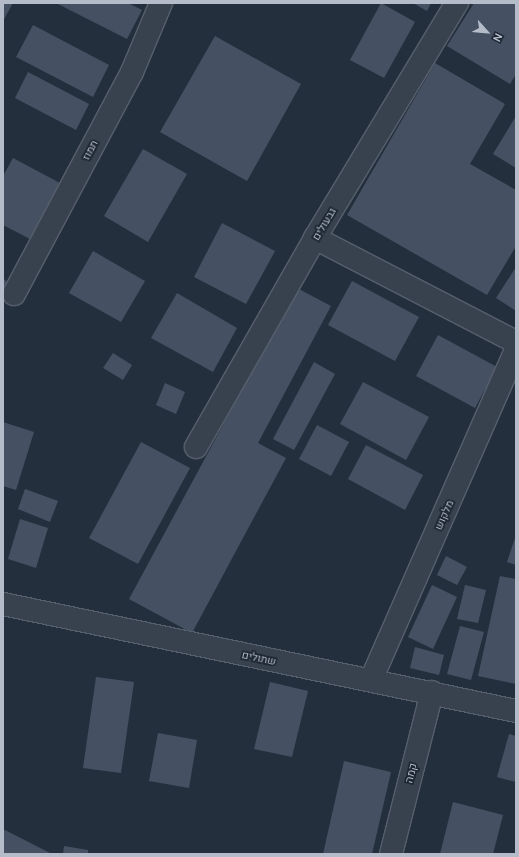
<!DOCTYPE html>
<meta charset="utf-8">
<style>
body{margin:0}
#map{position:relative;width:519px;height:857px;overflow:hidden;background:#242f3e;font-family:Cabin,Heebo,sans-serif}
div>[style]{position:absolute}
.building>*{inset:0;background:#455162}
.roads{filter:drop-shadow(1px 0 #565f6c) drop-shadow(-1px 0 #565f6c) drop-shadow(0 1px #565f6c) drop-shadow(0 -1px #565f6c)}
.street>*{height:22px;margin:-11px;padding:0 11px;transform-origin:11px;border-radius:11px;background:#38414e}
span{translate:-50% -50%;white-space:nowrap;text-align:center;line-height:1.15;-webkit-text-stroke:3.5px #1d2633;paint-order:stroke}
.street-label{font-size:11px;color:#b4bcc9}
.frame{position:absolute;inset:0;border:4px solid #b4bcc9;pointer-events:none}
.north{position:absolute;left:467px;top:12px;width:40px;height:40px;-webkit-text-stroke:3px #1d2633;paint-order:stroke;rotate:117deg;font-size:11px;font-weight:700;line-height:16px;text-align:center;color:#b4bcc9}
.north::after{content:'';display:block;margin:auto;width:14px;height:18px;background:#b4bcc9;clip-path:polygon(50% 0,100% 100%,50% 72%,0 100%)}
</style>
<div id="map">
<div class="building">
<div style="clip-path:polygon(3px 3px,13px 3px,3px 21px)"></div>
<div style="clip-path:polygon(56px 3px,128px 3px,142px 10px,127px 39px)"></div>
<div style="clip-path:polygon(381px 3px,415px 22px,384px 78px,350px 60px)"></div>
<div style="clip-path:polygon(413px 3px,431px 3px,427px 11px)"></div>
<div style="clip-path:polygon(474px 3px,516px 3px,516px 74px,510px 84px,447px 46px)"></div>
<div style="clip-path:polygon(33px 25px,109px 65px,93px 97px,16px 57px)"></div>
<div style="clip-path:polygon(215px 36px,301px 84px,247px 181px,160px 132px)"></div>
<div style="clip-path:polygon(435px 63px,505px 104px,470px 164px,516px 190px,516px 246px,487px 295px,347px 215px)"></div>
<div style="clip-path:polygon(28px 72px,89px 104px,76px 130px,15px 98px)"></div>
<div style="clip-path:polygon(516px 116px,516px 168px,493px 154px)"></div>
<div style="clip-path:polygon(143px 149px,187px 174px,148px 242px,104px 216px)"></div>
<div style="clip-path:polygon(13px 158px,60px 183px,30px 239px,3px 225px,3px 176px)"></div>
<div style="clip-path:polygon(222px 223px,275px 251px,246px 304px,194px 277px)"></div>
<div style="clip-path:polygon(93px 251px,145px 281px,121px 322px,69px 293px)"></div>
<div style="clip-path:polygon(516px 267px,516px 311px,496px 298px)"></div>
<div style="clip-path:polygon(3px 279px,11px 284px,3px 298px)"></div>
<div style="clip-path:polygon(352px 281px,419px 317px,395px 361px,328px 325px)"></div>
<div style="clip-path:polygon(297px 288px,331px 306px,258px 443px,286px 458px,192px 633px,129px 599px)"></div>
<div style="clip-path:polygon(177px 293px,237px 328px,213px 372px,151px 338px)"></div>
<div style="clip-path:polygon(438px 335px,497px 367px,475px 408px,416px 376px)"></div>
<div style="clip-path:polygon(113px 353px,132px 365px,123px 380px,103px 368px)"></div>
<div style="clip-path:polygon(314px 362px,335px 374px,294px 450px,273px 439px)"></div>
<div style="clip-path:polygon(363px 382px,429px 417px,406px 460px,340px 424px)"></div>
<div style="clip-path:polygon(165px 383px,185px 392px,176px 414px,156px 405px)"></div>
<div style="clip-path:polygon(3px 422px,34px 432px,16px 490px,3px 486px)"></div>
<div style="clip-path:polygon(317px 425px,349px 442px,331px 476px,299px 459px)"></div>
<div style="clip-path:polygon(141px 442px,190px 468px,138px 564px,89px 538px)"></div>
<div style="clip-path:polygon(366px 445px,423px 475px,405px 510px,348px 479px)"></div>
<div style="clip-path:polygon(25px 489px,58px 501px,50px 522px,18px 509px)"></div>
<div style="clip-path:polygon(20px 519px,48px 528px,36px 568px,8px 559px)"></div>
<div style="clip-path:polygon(516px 535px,516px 565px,507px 562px)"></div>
<div style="clip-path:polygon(446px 556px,467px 567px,457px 585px,437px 575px)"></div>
<div style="clip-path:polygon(500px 576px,516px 579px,516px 684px,478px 676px)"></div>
<div style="clip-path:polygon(432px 585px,457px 597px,433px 649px,408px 637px)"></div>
<div style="clip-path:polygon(465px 585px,486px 590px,478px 623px,457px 619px)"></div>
<div style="clip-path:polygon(460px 626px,484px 632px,471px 680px,447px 674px)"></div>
<div style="clip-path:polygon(415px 647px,444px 655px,439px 675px,410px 668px)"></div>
<div style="clip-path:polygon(96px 677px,134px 682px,121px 773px,83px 768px)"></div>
<div style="clip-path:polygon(270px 682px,308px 691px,292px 757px,254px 749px)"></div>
<div style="clip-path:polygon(158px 733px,197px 740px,189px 788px,149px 781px)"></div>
<div style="clip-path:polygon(509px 734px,516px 736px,516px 782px,497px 777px)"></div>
<div style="clip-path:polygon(344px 761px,391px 772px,372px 854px,323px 854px)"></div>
<div style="clip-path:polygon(453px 802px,503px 815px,493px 854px,440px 854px)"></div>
<div style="clip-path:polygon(3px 829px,52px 854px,3px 854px)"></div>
<div style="clip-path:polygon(64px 846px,88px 850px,88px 854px,63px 854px)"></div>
</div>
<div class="roads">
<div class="street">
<div style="left:315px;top:238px;width:226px;rotate:27.4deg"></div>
<div style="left:14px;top:294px;width:251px;rotate:-62deg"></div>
<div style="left:132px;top:72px;width:75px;rotate:-67.2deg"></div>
<div style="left:196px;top:447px;width:241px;rotate:-60.3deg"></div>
<div style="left:315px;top:238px;width:275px;rotate:-58.9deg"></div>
<div style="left:3px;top:604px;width:524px;rotate:11.78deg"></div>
<div style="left:371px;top:680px;width:361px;rotate:-66.3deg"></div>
<div style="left:391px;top:854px;width:167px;rotate:-75.8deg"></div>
</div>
</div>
<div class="street-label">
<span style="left:90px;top:150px;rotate:-62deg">תמוז</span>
<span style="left:324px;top:224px;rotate:-59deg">גבעולים</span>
<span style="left:444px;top:515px;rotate:-66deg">מלקוש</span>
<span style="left:259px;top:658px;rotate:12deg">שתולים</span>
<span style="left:411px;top:773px;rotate:-76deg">קמה</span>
</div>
<div class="frame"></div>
<div class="north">N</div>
</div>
